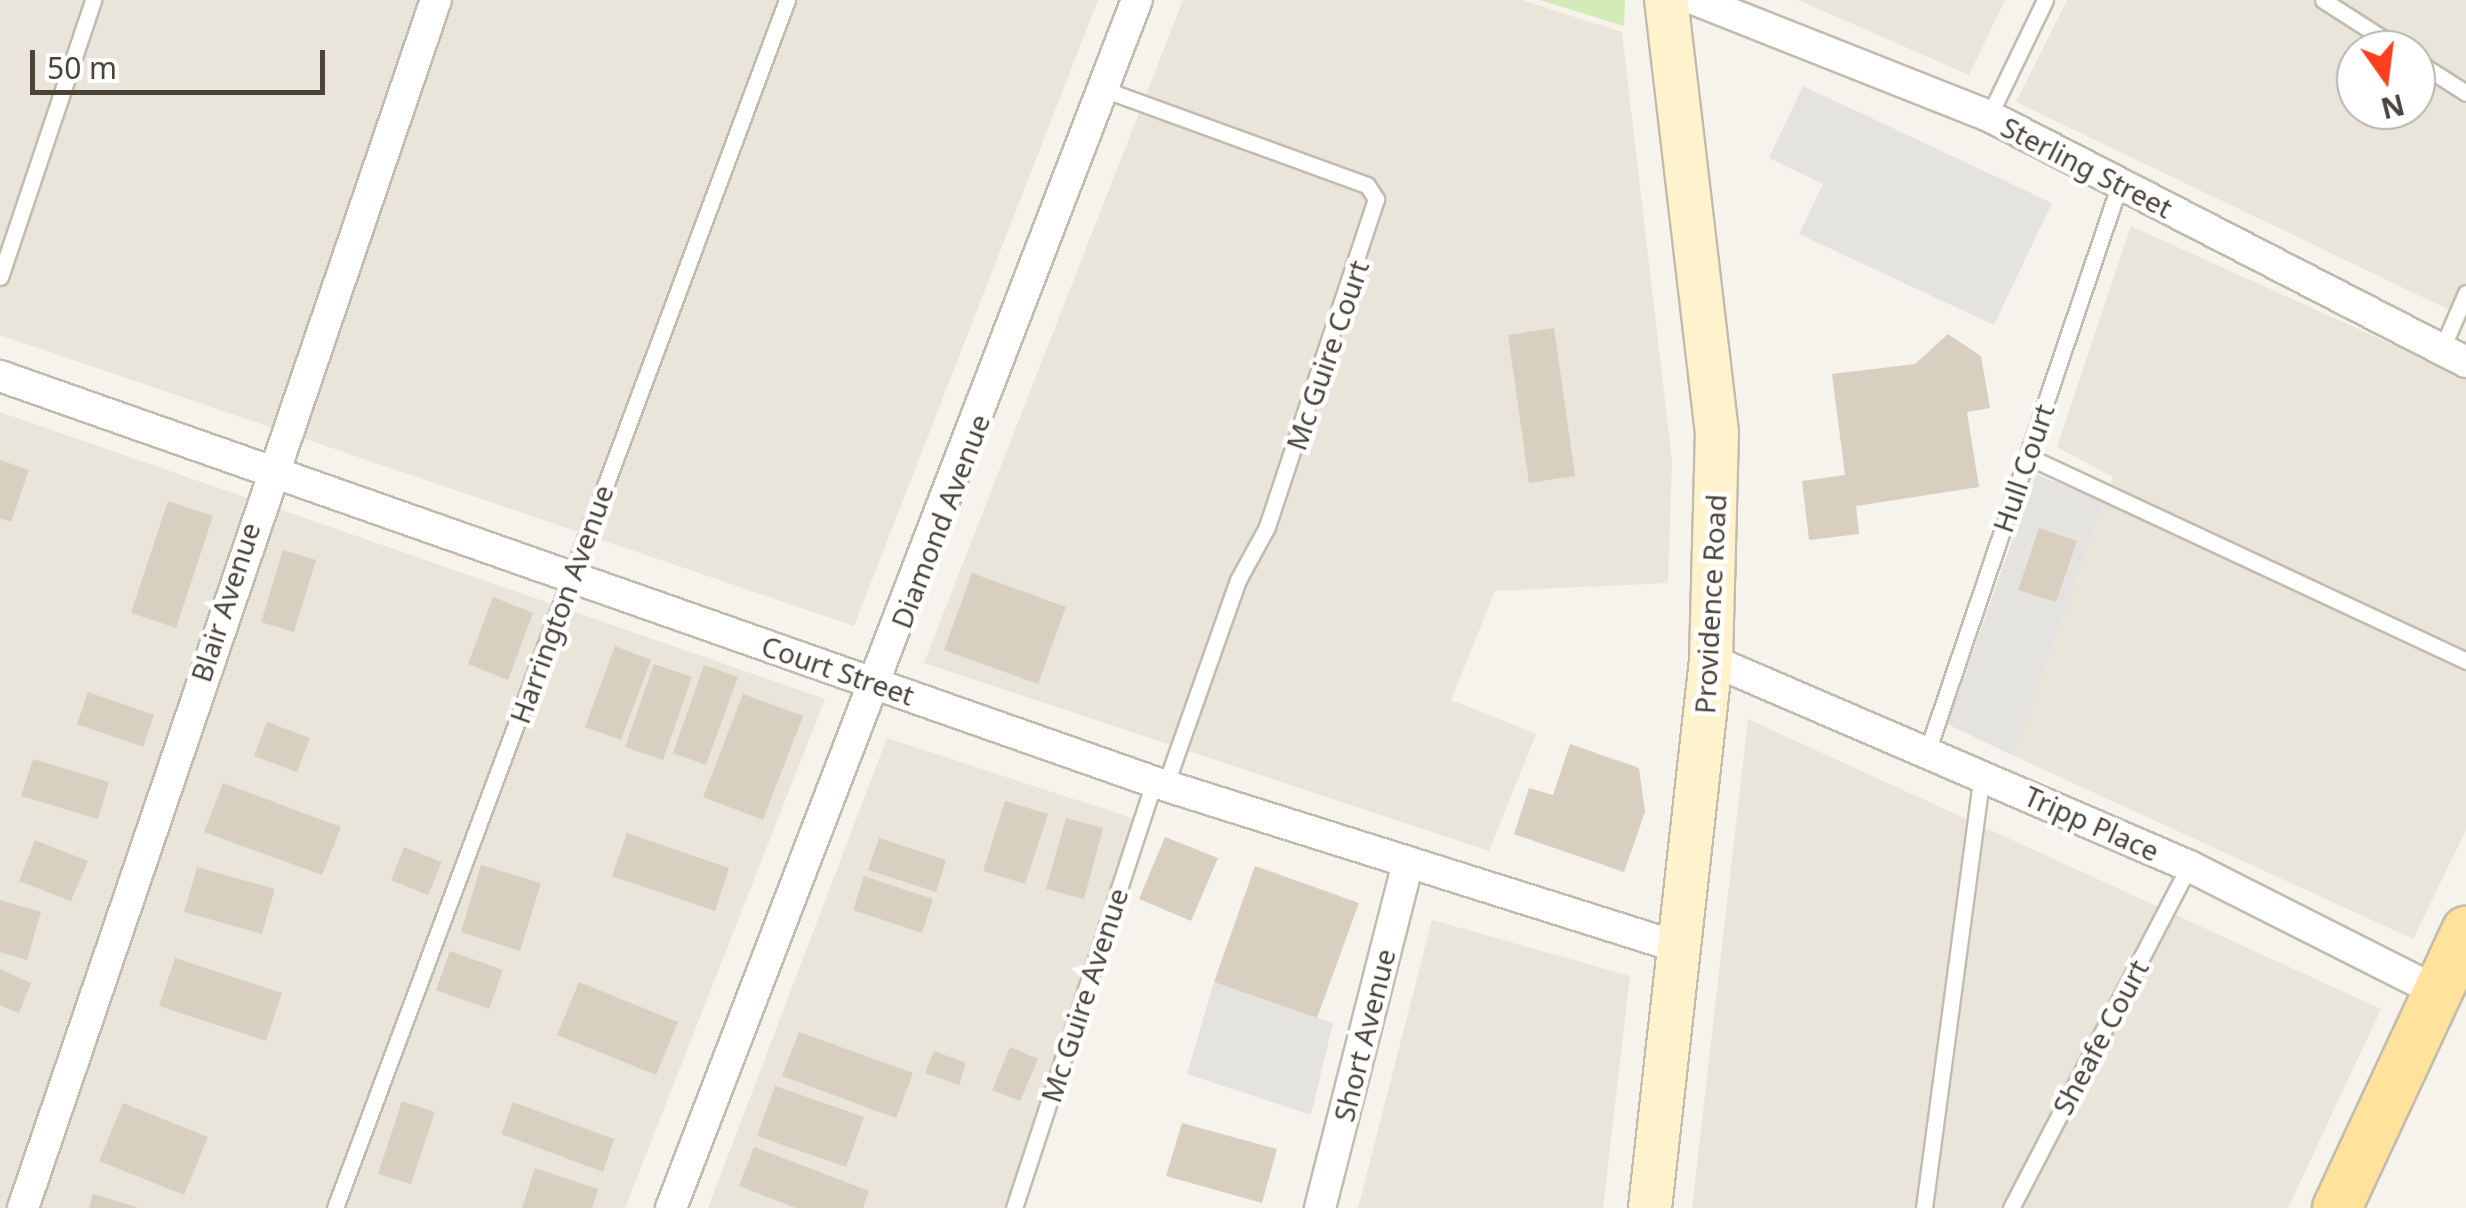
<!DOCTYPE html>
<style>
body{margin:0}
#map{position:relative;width:2466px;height:1208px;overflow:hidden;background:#f6f3ec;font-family:"Noto Sans",sans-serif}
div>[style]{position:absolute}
.residential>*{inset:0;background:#eae5da}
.green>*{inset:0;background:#d2eab5}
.parking>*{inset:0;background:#e5e3e0}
.building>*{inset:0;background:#d8cfc1}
.roads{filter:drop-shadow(2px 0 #c2bbae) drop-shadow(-2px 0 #c2bbae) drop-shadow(0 2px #c2bbae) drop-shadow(0 -2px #c2bbae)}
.service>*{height:15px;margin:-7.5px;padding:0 7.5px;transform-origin:7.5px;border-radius:7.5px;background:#fff}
.minor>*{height:30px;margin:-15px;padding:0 15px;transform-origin:15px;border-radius:15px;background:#fff}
.secondary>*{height:42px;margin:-21px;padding:0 21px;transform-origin:21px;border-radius:21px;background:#fff3cd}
.primary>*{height:48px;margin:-24px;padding:0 24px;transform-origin:24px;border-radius:24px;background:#ffe39c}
span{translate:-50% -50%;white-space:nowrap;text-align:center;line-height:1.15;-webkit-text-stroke:9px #fff;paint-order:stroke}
.street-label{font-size:28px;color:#4b4439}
.north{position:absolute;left:2336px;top:30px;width:100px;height:100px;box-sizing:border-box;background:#fff;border:2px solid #b7b4b0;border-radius:50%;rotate:166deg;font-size:28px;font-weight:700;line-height:40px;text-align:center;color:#4b4439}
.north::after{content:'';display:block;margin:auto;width:35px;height:45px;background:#fc3f1d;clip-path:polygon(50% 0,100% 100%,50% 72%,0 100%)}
.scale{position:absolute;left:30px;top:50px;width:295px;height:45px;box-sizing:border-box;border:5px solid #4b4439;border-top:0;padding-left:12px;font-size:30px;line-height:35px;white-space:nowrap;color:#4b4439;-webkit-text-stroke:8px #fff;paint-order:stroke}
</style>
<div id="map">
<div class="residential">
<div style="clip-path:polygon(0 0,1098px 0,854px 626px,0 335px)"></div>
<div style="clip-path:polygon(1183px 0,1522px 0,1622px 32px,1672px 461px,1668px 583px,1495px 591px,1451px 700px,1536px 734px,1489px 851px,924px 663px)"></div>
<div style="clip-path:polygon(1798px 0,2005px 0,1969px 75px)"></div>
<div style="clip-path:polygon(evenodd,2067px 0,2466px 0,2466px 318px,2016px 102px,2067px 0,2356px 50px,2416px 50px,2416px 110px,2356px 110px,2356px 50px)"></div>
<div style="clip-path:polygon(2131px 226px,2466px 378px,2466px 830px,2413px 939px,2014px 756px,2113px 477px,2057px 447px)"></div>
<div style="clip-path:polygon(0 412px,825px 699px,625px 1208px,0 1208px)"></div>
<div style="clip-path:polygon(1748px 719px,2381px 1009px,2288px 1208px,1692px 1208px)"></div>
<div style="clip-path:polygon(887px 738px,1141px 821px,1004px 1208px,708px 1208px)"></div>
<div style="clip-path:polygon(1432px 920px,1630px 976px,1603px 1208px,1358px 1208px)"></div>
</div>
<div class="green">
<div style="clip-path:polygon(1540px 0,1625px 0,1624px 26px)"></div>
</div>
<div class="parking">
<div style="clip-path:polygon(1803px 86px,2052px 203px,1994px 325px,1799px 234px,1823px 184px,1769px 158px)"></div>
<div style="clip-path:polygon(2036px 474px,2104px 502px,2014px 756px,1947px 724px)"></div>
<div style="clip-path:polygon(1214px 982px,1333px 1023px,1311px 1115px,1187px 1074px)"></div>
</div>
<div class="building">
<div style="clip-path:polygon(1554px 328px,1575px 476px,1529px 483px,1508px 335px)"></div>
<div style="clip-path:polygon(1948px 334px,1981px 356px,1990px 408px,1967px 412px,1979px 487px,1856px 506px,1859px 534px,1809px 540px,1802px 481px,1845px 475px,1832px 374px,1915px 364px)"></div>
<div style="clip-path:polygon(0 460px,29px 470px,11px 522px,0 518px)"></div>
<div style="clip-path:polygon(168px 501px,213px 516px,176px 628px,131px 613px)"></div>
<div style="clip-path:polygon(2039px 528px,2077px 541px,2056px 602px,2018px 590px)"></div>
<div style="clip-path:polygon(283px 550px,316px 560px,294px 632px,261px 622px)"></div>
<div style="clip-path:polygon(972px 573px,1066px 607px,1038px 684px,944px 650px)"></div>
<div style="clip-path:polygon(493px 597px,533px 613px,508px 680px,468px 664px)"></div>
<div style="clip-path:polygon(615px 646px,651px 660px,621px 740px,585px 727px)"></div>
<div style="clip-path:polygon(654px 664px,692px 677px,663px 760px,625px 747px)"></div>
<div style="clip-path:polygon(704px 665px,738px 677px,706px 765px,673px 753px)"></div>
<div style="clip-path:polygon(88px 692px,154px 715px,143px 747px,77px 724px)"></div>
<div style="clip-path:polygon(743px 694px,803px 716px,763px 820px,703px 797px)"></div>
<div style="clip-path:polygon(267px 722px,310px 738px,297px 772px,254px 756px)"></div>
<div style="clip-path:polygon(1570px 744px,1639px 768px,1645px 812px,1624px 872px,1514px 834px,1529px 788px,1553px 795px)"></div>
<div style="clip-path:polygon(33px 759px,109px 782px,98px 819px,21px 796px)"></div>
<div style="clip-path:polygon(223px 783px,341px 827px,322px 875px,204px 832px)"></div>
<div style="clip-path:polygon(1005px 801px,1048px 814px,1025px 884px,983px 871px)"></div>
<div style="clip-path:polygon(1066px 818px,1103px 828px,1084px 899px,1046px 889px)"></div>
<div style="clip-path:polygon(627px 833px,729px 868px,715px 911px,612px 876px)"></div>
<div style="clip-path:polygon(1165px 837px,1218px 858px,1191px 921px,1139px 899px)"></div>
<div style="clip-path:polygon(879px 838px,946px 860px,936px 892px,868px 870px)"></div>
<div style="clip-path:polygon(35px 840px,88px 861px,71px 901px,19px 881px)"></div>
<div style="clip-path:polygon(404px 847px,442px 862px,428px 895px,391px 880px)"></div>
<div style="clip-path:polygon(481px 865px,541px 883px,520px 951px,461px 932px)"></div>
<div style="clip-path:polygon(1255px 866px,1359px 903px,1317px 1018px,1214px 982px)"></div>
<div style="clip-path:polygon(197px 867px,275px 889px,262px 934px,184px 912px)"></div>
<div style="clip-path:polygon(864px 876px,933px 899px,922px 933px,853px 910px)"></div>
<div style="clip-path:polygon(0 900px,41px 912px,27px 960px,0 952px)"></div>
<div style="clip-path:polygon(450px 951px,503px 970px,489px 1009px,436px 990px)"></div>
<div style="clip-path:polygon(175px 958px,282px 993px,266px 1041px,159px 1006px)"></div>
<div style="clip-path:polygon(0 969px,31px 983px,19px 1013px,0 1005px)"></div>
<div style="clip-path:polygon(579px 982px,678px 1022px,656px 1075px,557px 1035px)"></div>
<div style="clip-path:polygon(799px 1032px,913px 1073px,896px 1118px,782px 1076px)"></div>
<div style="clip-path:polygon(1010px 1047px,1038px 1059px,1020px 1101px,992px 1090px)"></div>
<div style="clip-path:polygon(934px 1051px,966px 1063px,959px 1085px,925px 1073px)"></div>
<div style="clip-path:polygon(775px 1086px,864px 1117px,846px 1167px,757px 1136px)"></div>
<div style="clip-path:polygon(402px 1101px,435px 1112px,411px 1184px,378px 1174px)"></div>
<div style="clip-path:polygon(513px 1102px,614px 1139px,603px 1172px,501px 1134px)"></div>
<div style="clip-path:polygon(123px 1103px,208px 1137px,184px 1195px,99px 1161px)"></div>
<div style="clip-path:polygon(1182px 1123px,1277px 1149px,1262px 1203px,1166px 1176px)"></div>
<div style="clip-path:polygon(754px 1147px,869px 1191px,863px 1208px,796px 1208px,739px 1186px)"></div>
<div style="clip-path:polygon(535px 1168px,598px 1189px,592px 1208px,522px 1208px)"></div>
<div style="clip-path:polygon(93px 1194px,137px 1207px,136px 1208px,89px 1208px)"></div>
</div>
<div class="roads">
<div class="service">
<div style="left:2323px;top:0;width:93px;rotate:32.7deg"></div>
<div style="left:2416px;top:61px;width:59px;rotate:32.6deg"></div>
<div style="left:1103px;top:89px;width:281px;rotate:20deg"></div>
<div style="left:1367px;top:185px;width:17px;rotate:57deg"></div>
<div style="left:1376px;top:199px;width:346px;rotate:108.4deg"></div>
<div style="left:1267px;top:527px;width:60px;rotate:118.7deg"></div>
<div style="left:1238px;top:580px;width:219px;rotate:109.5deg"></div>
<div style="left:1989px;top:116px;width:129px;rotate:-64.2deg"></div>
<div style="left:0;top:277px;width:292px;rotate:-71.4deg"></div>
<div style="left:2441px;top:351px;width:63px;rotate:-66.7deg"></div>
<div style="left:2027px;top:456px;width:485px;rotate:25deg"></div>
<div style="left:1927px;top:752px;width:601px;rotate:-71.26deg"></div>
<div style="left:335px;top:1208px;width:1290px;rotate:-69.49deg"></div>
<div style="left:1014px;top:1208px;width:448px;rotate:-71.8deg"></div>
<div style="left:1924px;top:1208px;width:438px;rotate:-82.4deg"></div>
<div style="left:2011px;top:1208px;width:386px;rotate:-62.5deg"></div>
</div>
<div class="minor">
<div style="left:1696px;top:0;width:315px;rotate:21.6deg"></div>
<div style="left:1989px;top:116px;width:537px;rotate:27.28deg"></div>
<div style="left:0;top:376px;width:1223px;rotate:19.38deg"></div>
<div style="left:1154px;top:782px;width:553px;rotate:17.48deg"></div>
<div style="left:1711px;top:660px;width:520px;rotate:23.31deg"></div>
<div style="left:2189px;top:866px;width:279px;rotate:26.8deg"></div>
<div style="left:23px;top:1208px;width:1277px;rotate:-71.13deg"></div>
<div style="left:671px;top:1208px;width:1295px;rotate:-68.91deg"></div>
<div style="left:1320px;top:1208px;width:357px;rotate:-75.7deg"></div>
</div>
<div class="secondary">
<div style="left:1650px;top:1208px;width:551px;rotate:-83.65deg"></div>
<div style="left:1711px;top:660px;width:227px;rotate:-88.5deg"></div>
<div style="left:1717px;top:433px;width:436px;rotate:-96.7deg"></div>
</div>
<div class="primary">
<div style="left:2337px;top:1208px;width:306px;rotate:-65deg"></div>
</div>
</div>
<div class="street-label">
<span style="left:2087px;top:167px;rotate:27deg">Sterling Street</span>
<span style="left:1327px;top:355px;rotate:-71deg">Mc Guire Court</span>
<span style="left:2023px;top:468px;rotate:-71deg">Hull Court</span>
<span style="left:940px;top:521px;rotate:-69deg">Diamond Avenue</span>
<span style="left:225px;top:602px;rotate:-72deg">Blair Avenue</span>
<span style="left:561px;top:604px;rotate:-70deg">Harrington Avenue</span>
<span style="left:1710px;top:604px;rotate:-87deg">Providence Road</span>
<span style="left:838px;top:670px;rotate:19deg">Court Street</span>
<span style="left:2092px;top:823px;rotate:24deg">Tripp Place</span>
<span style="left:1084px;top:995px;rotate:-72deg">Mc Guire Avenue</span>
<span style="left:1364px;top:1035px;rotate:-76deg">Short Avenue</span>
<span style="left:2100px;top:1037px;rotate:-62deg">Sheafe Court</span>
</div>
<div class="north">N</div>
<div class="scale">50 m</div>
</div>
